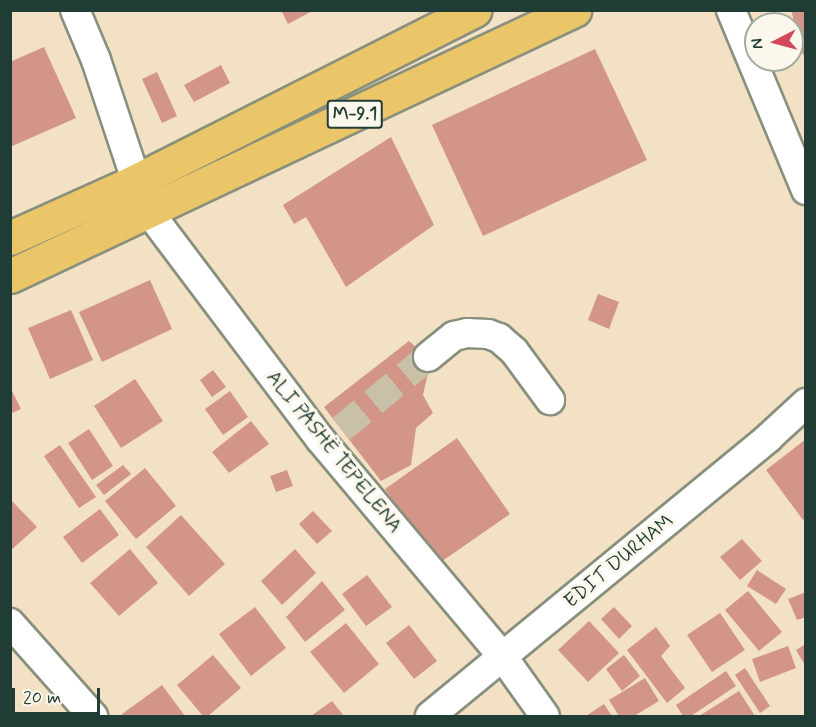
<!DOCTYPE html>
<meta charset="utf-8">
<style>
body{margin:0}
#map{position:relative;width:816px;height:727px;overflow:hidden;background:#f2e1c4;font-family:Mynerve,sans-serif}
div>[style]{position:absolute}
.building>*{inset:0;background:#d49589}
.minor-tunnel>*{height:28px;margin-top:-14px;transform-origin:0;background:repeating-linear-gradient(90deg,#c8c0a7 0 28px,transparent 0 42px)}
.roads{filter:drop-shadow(2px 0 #888f7c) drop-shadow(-2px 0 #888f7c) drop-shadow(0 2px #888f7c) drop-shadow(0 -2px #888f7c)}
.minor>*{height:28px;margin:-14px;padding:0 14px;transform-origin:14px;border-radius:14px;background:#fff}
.major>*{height:33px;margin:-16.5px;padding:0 16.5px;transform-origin:16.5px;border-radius:16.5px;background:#ebc669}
span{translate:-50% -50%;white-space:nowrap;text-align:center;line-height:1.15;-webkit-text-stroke:6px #fbf7ec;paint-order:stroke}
.shield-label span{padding:2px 4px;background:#fbf7ec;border:2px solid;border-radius:4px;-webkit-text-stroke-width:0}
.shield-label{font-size:18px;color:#1f3d34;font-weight:700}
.street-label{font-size:20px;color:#1f3d34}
.frame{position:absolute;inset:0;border:12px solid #1f3d34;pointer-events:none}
.north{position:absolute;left:744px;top:12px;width:60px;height:60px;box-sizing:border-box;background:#fbf7ec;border:2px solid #a3ada2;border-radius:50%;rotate:264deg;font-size:16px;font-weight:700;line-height:24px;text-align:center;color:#1f3d34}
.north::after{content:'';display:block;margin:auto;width:21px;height:27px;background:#d1495b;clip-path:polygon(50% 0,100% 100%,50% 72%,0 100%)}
.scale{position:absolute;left:12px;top:688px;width:88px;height:27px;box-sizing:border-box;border:3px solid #1f3d34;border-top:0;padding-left:8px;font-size:18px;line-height:21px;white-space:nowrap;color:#1f3d34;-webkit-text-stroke:4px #fbf7ec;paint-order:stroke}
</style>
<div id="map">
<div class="building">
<div style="clip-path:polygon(281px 10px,314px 10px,288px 24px)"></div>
<div style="clip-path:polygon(791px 10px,806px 10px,806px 54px,803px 55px)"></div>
<div style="clip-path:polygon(44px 47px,76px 118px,10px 147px,10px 62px)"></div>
<div style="clip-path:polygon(595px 49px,647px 160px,483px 236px,432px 125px)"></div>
<div style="clip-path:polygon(221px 65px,230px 83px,194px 102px,184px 85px)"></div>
<div style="clip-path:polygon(157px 72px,177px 116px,162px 123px,142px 79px)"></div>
<div style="clip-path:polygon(391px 137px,434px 225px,346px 287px,306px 217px,294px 224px,283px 205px)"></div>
<div style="clip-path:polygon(150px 280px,172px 329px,102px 362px,79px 312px)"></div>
<div style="clip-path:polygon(598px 294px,619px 302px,609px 329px,588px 320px)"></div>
<div style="clip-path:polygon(71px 310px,93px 360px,50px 379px,28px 328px)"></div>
<div style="clip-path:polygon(409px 341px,431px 360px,423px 395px,433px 413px,416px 428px,411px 465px,381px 481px,324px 407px)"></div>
<div style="clip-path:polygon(213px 370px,226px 387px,212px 397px,200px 380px)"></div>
<div style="clip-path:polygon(135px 379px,163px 421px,121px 448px,94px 406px)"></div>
<div style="clip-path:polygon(10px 387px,21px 409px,10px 414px)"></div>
<div style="clip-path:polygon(230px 391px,248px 417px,223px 435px,205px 409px)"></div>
<div style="clip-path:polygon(251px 421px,269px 444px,229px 473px,212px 452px)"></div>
<div style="clip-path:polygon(89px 429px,113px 466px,92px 480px,68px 443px)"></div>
<div style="clip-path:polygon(457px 438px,510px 514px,438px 564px,385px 489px)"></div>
<div style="clip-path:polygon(806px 439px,806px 518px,803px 520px,766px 470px)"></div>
<div style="clip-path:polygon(60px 445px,96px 497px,79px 508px,44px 456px)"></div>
<div style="clip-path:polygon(123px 465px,131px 474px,104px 495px,96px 485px)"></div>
<div style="clip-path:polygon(145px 468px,176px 506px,136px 539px,105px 501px)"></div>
<div style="clip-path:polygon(287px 470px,293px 486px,276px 492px,270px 476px)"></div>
<div style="clip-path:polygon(10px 499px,37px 527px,10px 551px)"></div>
<div style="clip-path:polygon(100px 509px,119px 535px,82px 563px,63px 537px)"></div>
<div style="clip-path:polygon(313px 511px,332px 531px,317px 544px,299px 524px)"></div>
<div style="clip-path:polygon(181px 515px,225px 564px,189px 596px,146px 547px)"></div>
<div style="clip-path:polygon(742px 539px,762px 561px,740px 580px,720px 557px)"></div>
<div style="clip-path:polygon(130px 549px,158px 583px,119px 616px,90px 583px)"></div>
<div style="clip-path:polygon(295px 549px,316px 573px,282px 605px,261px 581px)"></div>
<div style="clip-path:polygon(757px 570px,786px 589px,776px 604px,747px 586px)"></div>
<div style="clip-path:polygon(367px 575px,392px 607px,366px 626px,342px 594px)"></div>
<div style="clip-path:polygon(322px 581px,345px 610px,305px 642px,286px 617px)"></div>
<div style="clip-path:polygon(748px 591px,782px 632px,759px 651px,725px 610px)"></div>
<div style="clip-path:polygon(806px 592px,806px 617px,797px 620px,788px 599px)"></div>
<div style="clip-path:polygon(255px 607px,286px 648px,251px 676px,219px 634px)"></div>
<div style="clip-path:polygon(614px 607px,632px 626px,619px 639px,601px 619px)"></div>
<div style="clip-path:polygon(720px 613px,745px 650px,712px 672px,687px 635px)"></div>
<div style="clip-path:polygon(589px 621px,619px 653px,588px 682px,558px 650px)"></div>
<div style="clip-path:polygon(346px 623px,379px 664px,344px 693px,310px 652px)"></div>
<div style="clip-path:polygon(409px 625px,437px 661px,414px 679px,386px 643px)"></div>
<div style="clip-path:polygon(656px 627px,670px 646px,661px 656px,685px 688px,667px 703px,627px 650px)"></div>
<div style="clip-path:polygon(806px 644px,806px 667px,796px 650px)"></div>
<div style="clip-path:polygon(788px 646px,796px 668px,760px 682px,752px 659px)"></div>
<div style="clip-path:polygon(213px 655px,241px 688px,208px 716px,203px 716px,177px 685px)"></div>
<div style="clip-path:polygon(624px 655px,640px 676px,622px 691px,606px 669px)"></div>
<div style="clip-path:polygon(745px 668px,770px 706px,760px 713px,735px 675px)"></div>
<div style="clip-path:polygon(726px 671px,736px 686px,691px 716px,683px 716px,676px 705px)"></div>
<div style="clip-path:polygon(645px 678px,659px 701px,634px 716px,619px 716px,609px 700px)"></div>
<div style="clip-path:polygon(162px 685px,185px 716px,123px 716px,122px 714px)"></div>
<div style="clip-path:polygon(739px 691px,755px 716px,699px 716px)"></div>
<div style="clip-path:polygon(332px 701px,344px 716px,311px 716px)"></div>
<div style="clip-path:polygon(604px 704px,612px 716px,586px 716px)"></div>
</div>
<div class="minor-tunnel">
<div style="left:341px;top:429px;width:113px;rotate:-39.6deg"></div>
</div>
<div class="roads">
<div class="minor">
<div style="left:75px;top:10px;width:54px;rotate:67.2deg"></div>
<div style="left:96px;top:60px;width:126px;rotate:71.6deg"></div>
<div style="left:136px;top:180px;width:35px;rotate:68deg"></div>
<div style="left:149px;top:212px;width:284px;rotate:53deg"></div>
<div style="left:320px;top:439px;width:285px;rotate:50deg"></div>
<div style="left:503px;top:657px;width:72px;rotate:54.6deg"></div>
<div style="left:731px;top:10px;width:195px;rotate:67.4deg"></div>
<div style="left:428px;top:357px;width:33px;rotate:-39deg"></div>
<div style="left:454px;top:336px;width:13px;rotate:-13deg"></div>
<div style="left:467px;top:333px;width:21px;rotate:3deg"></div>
<div style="left:488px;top:334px;width:12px;rotate:20deg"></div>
<div style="left:499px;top:338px;width:20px;rotate:41deg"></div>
<div style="left:514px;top:351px;width:61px;rotate:53.7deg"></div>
<div style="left:10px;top:623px;width:125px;rotate:48.3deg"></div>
<div style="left:430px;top:716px;width:438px;rotate:-39.4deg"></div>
<div style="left:768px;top:438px;width:52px;rotate:-42.6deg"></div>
</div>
<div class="major">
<div style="left:10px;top:238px;width:132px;rotate:-24.2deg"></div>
<div style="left:130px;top:184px;width:386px;rotate:-26.8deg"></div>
<div style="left:10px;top:276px;width:624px;rotate:-25.25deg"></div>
</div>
</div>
<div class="shield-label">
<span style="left:355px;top:114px">M-9.1</span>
</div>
<div class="street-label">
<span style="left:334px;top:452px;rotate:51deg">ALI PASHË TEPELENA</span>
<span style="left:619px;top:561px;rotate:-40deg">EDIT DURHAM</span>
</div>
<div class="frame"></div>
<div class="north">N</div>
<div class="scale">20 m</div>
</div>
